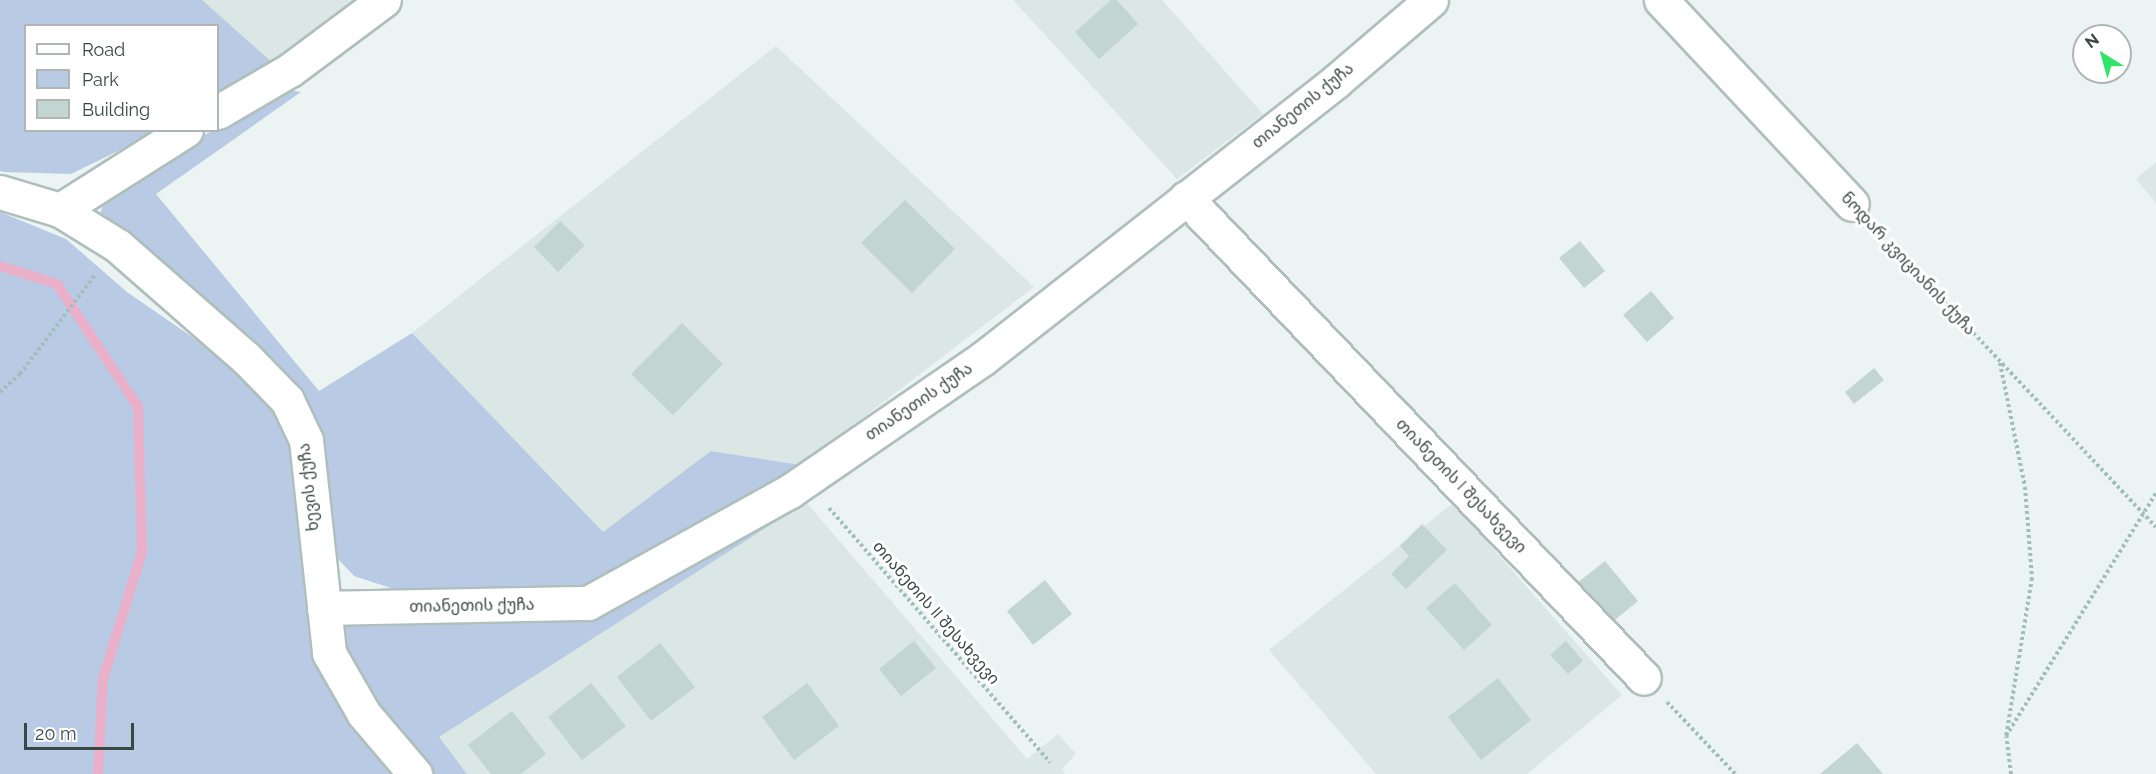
<!DOCTYPE html>
<meta charset="utf-8">
<style>
body{margin:0}
#map{position:relative;width:2156px;height:774px;overflow:hidden;background:#ebf4f3;font-family:Raleway,"Noto Sans Georgian",sans-serif}
div>[style]{position:absolute}
.residential>*{inset:0;background:#dae7e5}
.green>*{inset:0;background:#b9cae4}
.stream>*{height:10px;margin:-5px;padding:0 5px;transform-origin:5px;border-radius:5px;background:#eaafc9}
.building>*{inset:0;background:#c2d5d0}
.path>*{height:4px;margin-top:-2px;transform-origin:0;background:repeating-linear-gradient(90deg,#a1bfb9 0 3px,transparent 0 6px)}
.roads{filter:drop-shadow(2px 0 #afbfbc) drop-shadow(-2px 0 #afbfbc) drop-shadow(0 2px #afbfbc) drop-shadow(0 -2px #afbfbc)}
.minor>*{height:33px;margin:-16.5px;padding:0 16.5px;transform-origin:16.5px;border-radius:16.5px;background:#fff}
span{translate:-50% -50%;white-space:nowrap;text-align:center;line-height:1.15;-webkit-text-stroke:6px #fff;paint-order:stroke}
.street-label{font-size:16px;color:#3a4844}
.legend{position:absolute;left:24px;top:24px;width:195px;height:108px;box-sizing:border-box;background:#fff;border:2px solid #b0b6b4;margin:0;padding:8px 10px;list-style:none;font-size:18px;color:#3a4844}
.legend li{display:flex;align-items:center;gap:12px;height:30px}
.legend b{width:30px;border:2px solid #b0b6b4}
.north{position:absolute;left:2072px;top:24px;width:60px;height:60px;box-sizing:border-box;background:#fff;border:2px solid #b0b6b4;border-radius:50%;rotate:323deg;font-size:16px;font-weight:700;line-height:24px;text-align:center;color:#3a4844}
.north::after{content:'';display:block;margin:auto;width:21px;height:27px;background:#32e468;clip-path:polygon(50% 0,100% 100%,50% 72%,0 100%)}
.scale{position:absolute;left:24px;top:723px;width:110px;height:27px;box-sizing:border-box;border:3px solid #3a4844;border-top:0;padding-left:8px;font-size:18px;line-height:21px;white-space:nowrap;color:#3a4844;-webkit-text-stroke:4px #fff;paint-order:stroke}
</style>
<div id="map">
<div class="residential">
<div style="clip-path:polygon(202px 0,356px 0,273px 63px)"></div>
<div style="clip-path:polygon(1013px 0,1162px 0,1263px 114px,1177px 179px)"></div>
<div style="clip-path:polygon(776px 46px,1034px 287px,801px 465px,711px 451px,603px 533px,412px 333px)"></div>
<div style="clip-path:polygon(2156px 162px,2156px 203px,2136px 179px)"></div>
<div style="clip-path:polygon(806px 502px,1027px 759px,1058px 734px,1076px 754px,1062px 769px,1065px 774px,467px 774px,438px 737px)"></div>
<div style="clip-path:polygon(1453px 503px,1622px 695px,1527px 774px,1376px 774px,1269px 650px)"></div>
</div>
<div class="green">
<div style="clip-path:polygon(0 0,202px 0,273px 63px,218px 96px,218px 26px,26px 26px,26px 130px,159px 131px,71px 174px,4px 172px,0 171px)"></div>
<div style="clip-path:polygon(287px 90px,301px 92px,156px 194px,319px 391px,412px 333px,603px 532px,711px 451px,801px 465px,583px 596px,400px 591px,354px 576px,322px 542px,320px 430px,291px 387px,108px 230px,100px 214px,109px 187px)"></div>
<div style="clip-path:polygon(0 212px,66px 239px,127px 292px,243px 372px,277px 408px,295px 461px,309px 562px,311px 639px,334px 691px,397px 774px,0 774px)"></div>
<div style="clip-path:polygon(806px 502px,439px 737px,467px 774px,431px 774px,374px 710px,342px 655px,338px 621px,591px 615px)"></div>
</div>
<div class="stream">
<div style="left:0;top:266px;width:60px;rotate:17.5deg"></div>
<div style="left:57px;top:284px;width:147px;rotate:56.6deg"></div>
<div style="left:138px;top:407px;width:145px;rotate:88.4deg"></div>
<div style="left:142px;top:552px;width:133px;rotate:107.1deg"></div>
<div style="left:103px;top:679px;width:95px;rotate:93deg"></div>
</div>
<div class="building">
<div style="clip-path:polygon(1111px 0,1117px 0,1138px 24px,1099px 59px,1075px 32px)"></div>
<div style="clip-path:polygon(905px 200px,955px 249px,912px 293px,861px 243px)"></div>
<div style="clip-path:polygon(560px 221px,585px 245px,558px 272px,534px 247px)"></div>
<div style="clip-path:polygon(1580px 241px,1605px 271px,1584px 288px,1559px 258px)"></div>
<div style="clip-path:polygon(1651px 291px,1674px 318px,1647px 342px,1623px 315px)"></div>
<div style="clip-path:polygon(682px 323px,723px 364px,673px 415px,631px 374px)"></div>
<div style="clip-path:polygon(1874px 368px,1884px 380px,1854px 404px,1845px 392px)"></div>
<div style="clip-path:polygon(1422px 524px,1447px 550px,1406px 589px,1391px 574px,1409px 556px,1400px 546px)"></div>
<div style="clip-path:polygon(1605px 561px,1638px 601px,1610px 624px,1577px 583px)"></div>
<div style="clip-path:polygon(1045px 580px,1072px 614px,1033px 645px,1007px 611px)"></div>
<div style="clip-path:polygon(1455px 583px,1492px 625px,1464px 650px,1426px 608px)"></div>
<div style="clip-path:polygon(914px 641px,936px 668px,901px 696px,879px 669px)"></div>
<div style="clip-path:polygon(1566px 641px,1583px 661px,1568px 674px,1550px 655px)"></div>
<div style="clip-path:polygon(660px 643px,695px 687px,651px 721px,617px 677px)"></div>
<div style="clip-path:polygon(1498px 678px,1531px 720px,1481px 760px,1448px 717px)"></div>
<div style="clip-path:polygon(591px 683px,626px 726px,582px 760px,548px 717px)"></div>
<div style="clip-path:polygon(807px 683px,839px 726px,794px 760px,762px 717px)"></div>
<div style="clip-path:polygon(512px 711px,546px 754px,521px 774px,491px 774px,468px 745px)"></div>
<div style="clip-path:polygon(1857px 743px,1883px 774px,1820px 774px)"></div>
</div>
<div class="path">
<div style="left:1875px;top:228px;width:410px;rotate:46.8deg"></div>
<div style="left:2000px;top:363px;width:126px;rotate:78.6deg"></div>
<div style="left:2025px;top:487px;width:91px;rotate:85.6deg"></div>
<div style="left:2032px;top:578px;width:160px;rotate:99.3deg"></div>
<div style="left:0;top:392px;width:27px;rotate:-42deg"></div>
<div style="left:20px;top:374px;width:126px;rotate:-52.8deg"></div>
<div style="left:829px;top:508px;width:337px;rotate:49deg"></div>
<div style="left:1667px;top:702px;width:99px;rotate:46.6deg"></div>
<div style="left:2011px;top:774px;width:38px;rotate:-97deg"></div>
<div style="left:2006px;top:736px;width:286px;rotate:-58.3deg"></div>
</div>
<div class="roads">
<div class="minor">
<div style="left:1661px;top:0;width:279px;rotate:46.9deg"></div>
<div style="left:218px;top:112px;width:83px;rotate:-30.3deg"></div>
<div style="left:290px;top:70px;width:117px;rotate:-36.7deg"></div>
<div style="left:0;top:192px;width:63px;rotate:16.7deg"></div>
<div style="left:60px;top:210px;width:68px;rotate:31.8deg"></div>
<div style="left:118px;top:246px;width:170px;rotate:41.2deg"></div>
<div style="left:246px;top:358px;width:59px;rotate:45.7deg"></div>
<div style="left:287px;top:400px;width:44px;rotate:64.6deg"></div>
<div style="left:306px;top:440px;width:214px;rotate:83.8deg"></div>
<div style="left:329px;top:653px;width:70px;rotate:60.2deg"></div>
<div style="left:364px;top:714px;width:79px;rotate:49.6deg"></div>
<div style="left:1186px;top:198px;width:663px;rotate:46.34deg"></div>
<div style="left:60px;top:210px;width:149px;rotate:-32.4deg"></div>
<div style="left:324px;top:608px;width:264px;rotate:-1.1deg"></div>
<div style="left:588px;top:603px;width:231px;rotate:-29deg"></div>
<div style="left:790px;top:491px;width:233px;rotate:-34.5deg"></div>
<div style="left:982px;top:359px;width:449px;rotate:-38.1deg"></div>
<div style="left:1335px;top:82px;width:126px;rotate:-40.5deg"></div>
</div>
</div>
<div class="street-label">
<span style="left:1303px;top:106px;rotate:-39deg">თიანეთის ქუჩა</span>
<span style="left:1908px;top:264px;rotate:47deg">ნოდარ კვიციანის ქუჩა</span>
<span style="left:919px;top:402px;rotate:-34deg">თიანეთის ქუჩა</span>
<span style="left:1461px;top:486px;rotate:46deg">თიანეთის I შესახვევი</span>
<span style="left:309px;top:487px;rotate:-96deg">ხევის ქუჩა</span>
<span style="left:472px;top:606px;rotate:-1deg">თიანეთის ქუჩა</span>
<span style="left:936px;top:613px;rotate:49deg">თიანეთის II შესახვევი</span>
</div>
<ul class="legend">
<li><b style="height:8px;background:#fff"></b>Road</li>
<li><b style="height:16px;background:#b9cae4"></b>Park</li>
<li><b style="height:16px;background:#c2d5d0"></b>Building</li>
</ul>
<div class="north">N</div>
<div class="scale">20 m</div>
</div>
